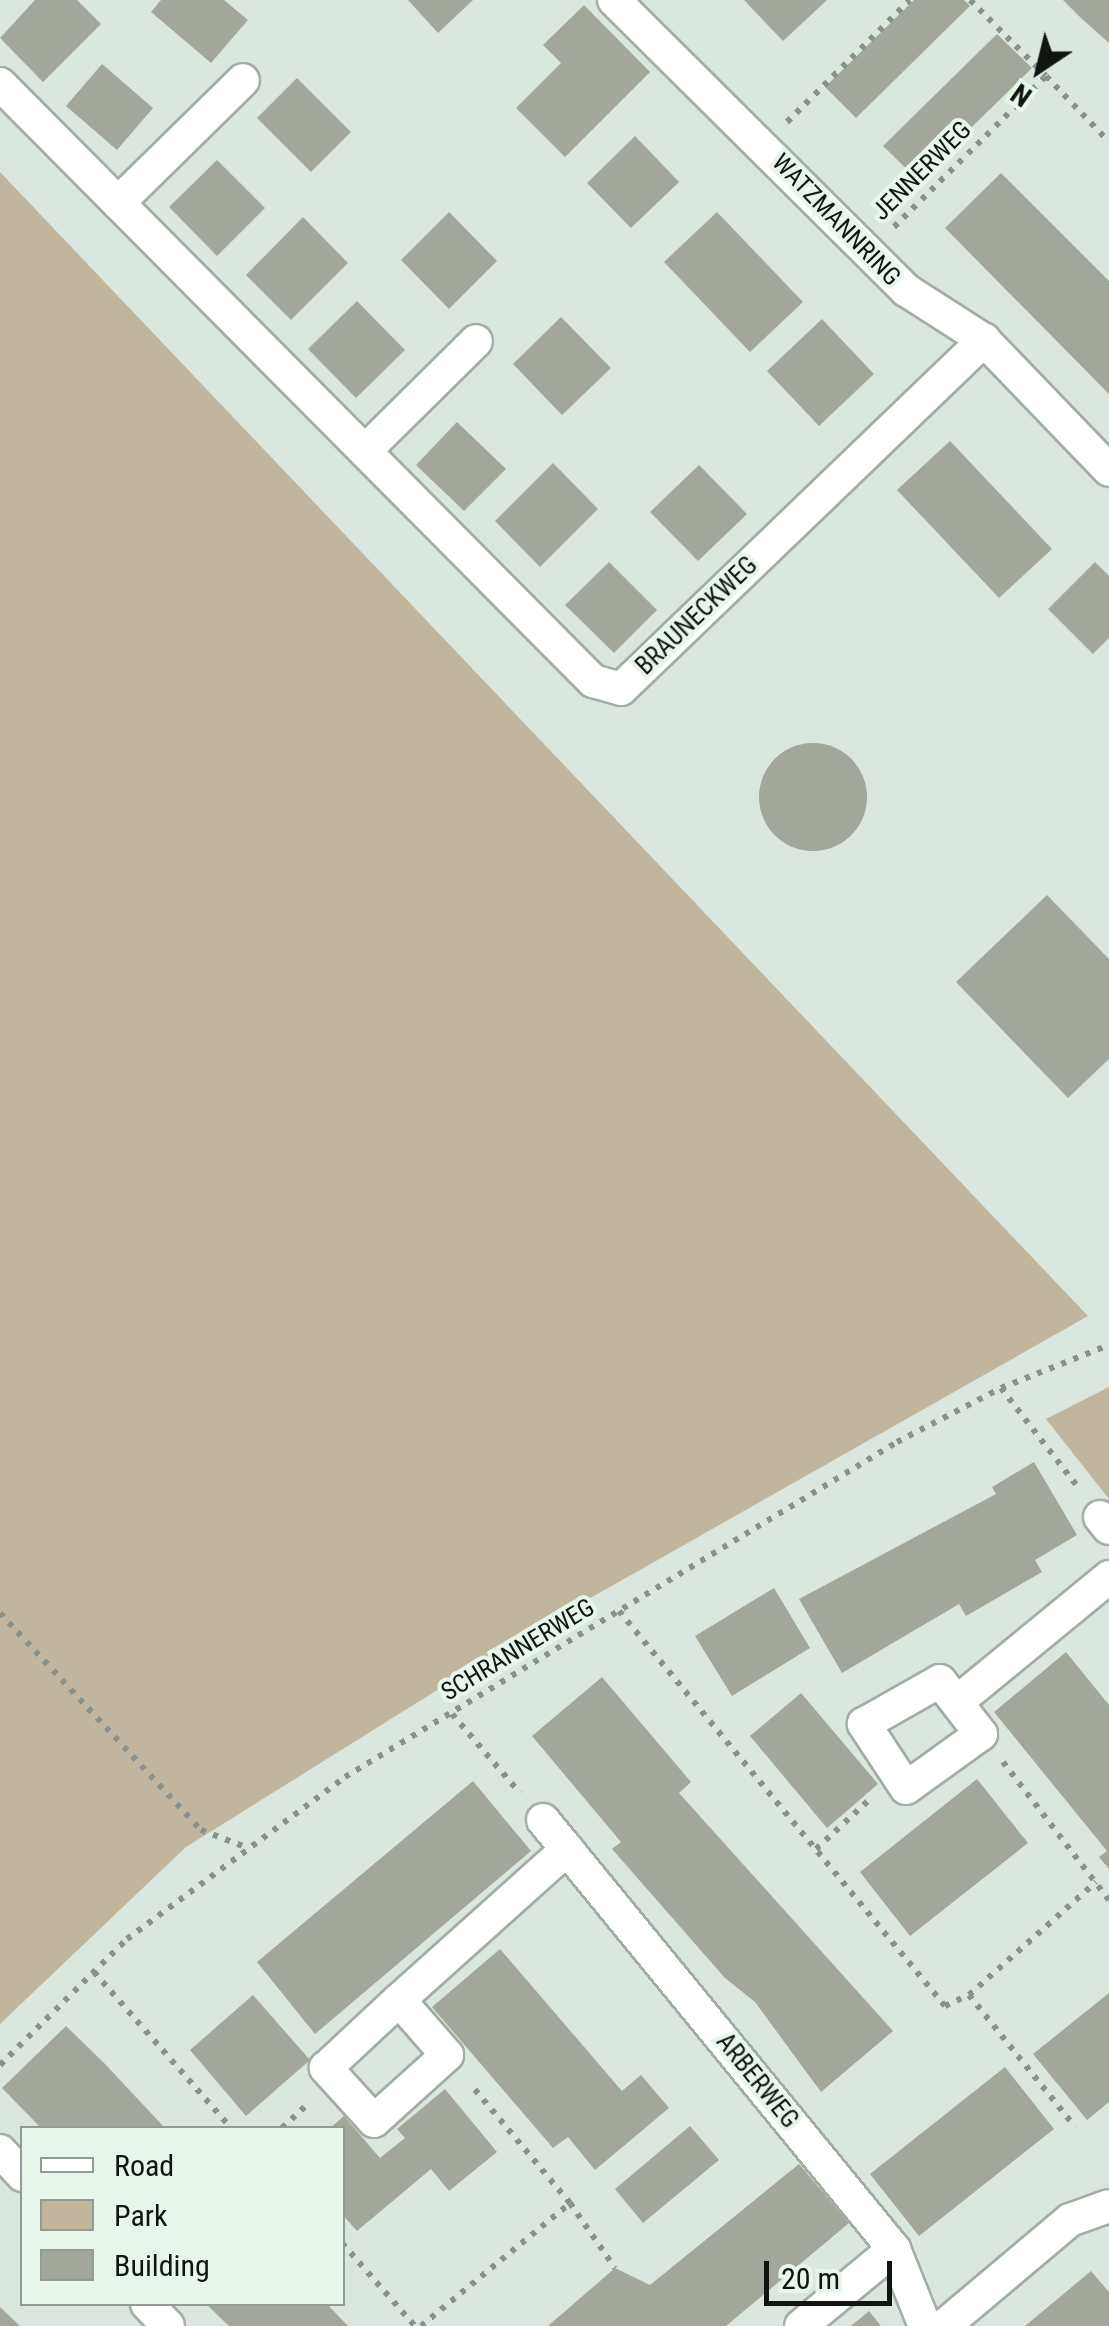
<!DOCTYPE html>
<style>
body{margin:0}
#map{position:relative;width:1109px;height:2326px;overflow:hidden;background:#dbe7de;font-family:"Roboto Condensed",sans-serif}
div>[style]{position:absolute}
.green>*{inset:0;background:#c0b69e}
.building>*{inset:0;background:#a3a69a}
.round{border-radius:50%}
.path>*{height:6px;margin-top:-3px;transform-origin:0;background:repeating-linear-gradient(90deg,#89918b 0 5px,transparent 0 13px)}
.roads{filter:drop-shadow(2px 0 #a2ada4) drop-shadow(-2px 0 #a2ada4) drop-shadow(0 2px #a2ada4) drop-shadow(0 -2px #a2ada4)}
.street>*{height:32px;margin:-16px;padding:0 16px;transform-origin:16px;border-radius:16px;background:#fff}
span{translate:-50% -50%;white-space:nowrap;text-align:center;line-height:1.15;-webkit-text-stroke:8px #e8f5eb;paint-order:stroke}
.street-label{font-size:25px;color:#111512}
.legend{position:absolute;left:20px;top:2126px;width:325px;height:180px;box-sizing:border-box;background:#e8f5eb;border:2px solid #929b94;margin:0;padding:12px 18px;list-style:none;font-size:30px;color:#111512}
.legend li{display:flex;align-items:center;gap:20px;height:50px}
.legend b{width:50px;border:2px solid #929b94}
.north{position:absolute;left:989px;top:20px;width:100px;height:100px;-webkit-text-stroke:8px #e8f5eb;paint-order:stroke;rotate:215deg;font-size:28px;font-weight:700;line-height:40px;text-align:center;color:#111512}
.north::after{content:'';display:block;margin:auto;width:35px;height:45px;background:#111512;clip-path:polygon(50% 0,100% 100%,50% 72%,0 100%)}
.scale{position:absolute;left:764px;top:2261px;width:128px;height:45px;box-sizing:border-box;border:5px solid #111512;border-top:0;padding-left:12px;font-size:30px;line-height:35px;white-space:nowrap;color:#111512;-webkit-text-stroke:8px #e8f5eb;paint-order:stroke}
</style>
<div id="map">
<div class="green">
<div style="clip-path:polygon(0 172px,1088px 1316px,527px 1634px,186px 1847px,0 2024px)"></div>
<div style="clip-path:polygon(1109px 1387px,1109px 1499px,1046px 1419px)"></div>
</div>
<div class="building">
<div style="clip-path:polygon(35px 0,77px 0,101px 24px,43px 82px,0 38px)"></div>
<div style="clip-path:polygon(161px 0,224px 0,248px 20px,211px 63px,151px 12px)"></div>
<div style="clip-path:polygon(408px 0,473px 0,438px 33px)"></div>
<div style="clip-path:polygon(744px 0,827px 0,783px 41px)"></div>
<div style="clip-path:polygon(914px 0,964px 0,970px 6px,856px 118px,825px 87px)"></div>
<div style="clip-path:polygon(1063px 0,1109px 0,1109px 43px,1081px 18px)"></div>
<div style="clip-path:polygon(584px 5px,650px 72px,565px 157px,516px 108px,561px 63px,543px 45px)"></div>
<div style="clip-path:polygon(997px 34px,1032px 68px,918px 180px,883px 146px)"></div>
<div style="clip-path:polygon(102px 64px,153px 108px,117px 150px,66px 106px)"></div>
<div style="clip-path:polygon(297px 78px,351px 132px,311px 172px,257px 118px)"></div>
<div style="clip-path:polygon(635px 136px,679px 182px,631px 228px,587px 183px)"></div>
<div style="clip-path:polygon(217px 160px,265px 208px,217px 256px,169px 207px)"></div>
<div style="clip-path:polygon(1001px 173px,1109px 281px,1109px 394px,945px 228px)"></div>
<div style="clip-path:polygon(449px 212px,497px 261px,449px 309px,401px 260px)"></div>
<div style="clip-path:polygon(717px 212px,803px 302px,750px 352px,664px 262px)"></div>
<div style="clip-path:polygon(303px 217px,348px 263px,291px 320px,246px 275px)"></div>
<div style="clip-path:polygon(357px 301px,405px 350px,356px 398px,308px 349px)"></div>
<div style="clip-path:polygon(561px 317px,611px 368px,562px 415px,513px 364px)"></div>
<div style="clip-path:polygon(822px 319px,874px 374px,819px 426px,767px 371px)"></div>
<div style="clip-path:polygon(457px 422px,506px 469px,464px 511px,416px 465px)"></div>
<div style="clip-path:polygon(950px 441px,1052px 549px,999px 598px,897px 490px)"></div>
<div style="clip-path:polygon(553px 463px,598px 509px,540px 567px,495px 521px)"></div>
<div style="clip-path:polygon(699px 465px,747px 514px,698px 561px,650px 512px)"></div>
<div style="clip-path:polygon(609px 562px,657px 610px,614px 653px,565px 605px)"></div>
<div style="clip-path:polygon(1095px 562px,1109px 576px,1109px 638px,1093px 654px,1048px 609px)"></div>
<div class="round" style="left:759px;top:743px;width:108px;height:108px"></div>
<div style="clip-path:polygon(1047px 895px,1109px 959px,1109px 1059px,1068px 1098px,956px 982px)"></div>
<div style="clip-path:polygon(1034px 1462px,1077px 1535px,1035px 1560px,1042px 1572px,966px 1616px,959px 1604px,842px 1673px,799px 1599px,996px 1494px,992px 1487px)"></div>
<div style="clip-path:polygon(774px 1588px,810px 1648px,732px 1696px,695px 1636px)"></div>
<div style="clip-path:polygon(1066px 1652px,1109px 1705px,1109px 1869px,1099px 1857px,1107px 1851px,994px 1712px)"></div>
<div style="clip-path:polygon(602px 1677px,691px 1782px,679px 1793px,893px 2031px,821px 2092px,755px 2002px,725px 1978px,612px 1849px,621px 1842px,532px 1736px)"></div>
<div style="clip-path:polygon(801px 1693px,878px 1784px,827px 1828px,750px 1736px)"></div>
<div style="clip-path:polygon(977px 1779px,1028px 1843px,910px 1936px,860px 1872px)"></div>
<div style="clip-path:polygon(473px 1781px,531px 1851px,315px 2034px,257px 1962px)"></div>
<div style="clip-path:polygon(500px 1949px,622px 2091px,641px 2075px,669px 2108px,595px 2170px,568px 2137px,553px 2148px,432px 2007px)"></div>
<div style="clip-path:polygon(1109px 1993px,1109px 2102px,1087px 2120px,1033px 2054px)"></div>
<div style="clip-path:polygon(253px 1995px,310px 2060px,246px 2116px,190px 2050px)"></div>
<div style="clip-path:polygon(66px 2026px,105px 2064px,165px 2128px,41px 2128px,2px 2088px)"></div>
<div style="clip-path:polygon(1005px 2067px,1054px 2129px,919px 2236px,870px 2174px)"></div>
<div style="clip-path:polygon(445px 2089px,497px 2152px,449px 2191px,431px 2169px,357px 2231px,342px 2214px,342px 2128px,330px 2128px,344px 2116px,380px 2158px,405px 2138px,397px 2129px)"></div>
<div style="clip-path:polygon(690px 2126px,719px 2160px,643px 2223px,615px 2189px)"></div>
<div style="clip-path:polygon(799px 2164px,849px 2223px,726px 2326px,548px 2326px,615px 2268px,650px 2285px)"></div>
<div style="clip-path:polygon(1091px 2271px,1109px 2292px,1109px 2326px,1025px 2326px)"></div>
<div style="clip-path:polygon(206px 2304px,327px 2304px,348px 2326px,229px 2326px)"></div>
<div style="clip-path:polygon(0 2307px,20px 2326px,0 2326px)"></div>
<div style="clip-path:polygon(869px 2311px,881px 2326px,851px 2326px)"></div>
</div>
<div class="path">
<div style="left:970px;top:0;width:107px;rotate:45deg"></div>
<div style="left:787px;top:122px;width:173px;rotate:-44.8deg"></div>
<div style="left:894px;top:227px;width:214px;rotate:-44.8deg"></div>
<div style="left:1046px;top:76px;width:91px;rotate:46.3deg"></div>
<div style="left:1001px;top:1388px;width:129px;rotate:52.2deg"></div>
<div style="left:619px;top:1611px;width:512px;rotate:50.47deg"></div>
<div style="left:945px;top:2006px;width:26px;rotate:-25deg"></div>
<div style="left:969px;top:1995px;width:169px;rotate:51.2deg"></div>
<div style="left:0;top:1613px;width:296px;rotate:47.2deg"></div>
<div style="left:201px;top:1830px;width:50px;rotate:21deg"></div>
<div style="left:452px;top:1714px;width:104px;rotate:49.3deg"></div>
<div style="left:1003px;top:1762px;width:174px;rotate:52.5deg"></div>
<div style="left:816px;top:1849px;width:74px;rotate:-42.8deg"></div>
<div style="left:94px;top:1972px;width:208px;rotate:48.7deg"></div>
<div style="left:969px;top:1995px;width:170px;rotate:-41.7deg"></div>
<div style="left:0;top:2065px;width:179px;rotate:-44.8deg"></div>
<div style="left:127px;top:1939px;width:272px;rotate:-36.6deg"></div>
<div style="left:345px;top:1777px;width:646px;rotate:-31.25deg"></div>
<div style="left:897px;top:1442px;width:117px;rotate:-27.4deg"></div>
<div style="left:1001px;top:1388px;width:116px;rotate:-21.7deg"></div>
<div style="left:282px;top:2128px;width:37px;rotate:-43deg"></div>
<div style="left:570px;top:2203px;width:79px;rotate:55.3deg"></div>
<div style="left:342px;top:2243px;width:111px;rotate:48.7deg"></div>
<div style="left:421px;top:2326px;width:193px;rotate:-39.5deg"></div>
<div style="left:570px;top:2203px;width:155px;rotate:-130deg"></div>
</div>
<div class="roads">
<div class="street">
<div style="left:614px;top:0;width:412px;rotate:44.8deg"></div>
<div style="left:906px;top:290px;width:93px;rotate:32.7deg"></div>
<div style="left:984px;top:340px;width:180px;rotate:46.1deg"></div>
<div style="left:0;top:84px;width:841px;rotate:45.19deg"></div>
<div style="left:593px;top:681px;width:29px;rotate:16deg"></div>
<div style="left:621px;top:689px;width:504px;rotate:-43.87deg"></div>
<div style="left:118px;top:203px;width:175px;rotate:-44.5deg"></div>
<div style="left:365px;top:451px;width:156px;rotate:-44.7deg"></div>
<div style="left:1100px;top:1517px;width:14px;rotate:51deg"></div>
<div style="left:940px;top:1681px;width:67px;rotate:52.3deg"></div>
<div style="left:981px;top:1734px;width:92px;rotate:144.2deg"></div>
<div style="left:906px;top:1788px;width:77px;rotate:-123.3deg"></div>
<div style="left:864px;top:1724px;width:87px;rotate:-29.5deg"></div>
<div style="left:957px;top:1702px;width:197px;rotate:-39.4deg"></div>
<div style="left:543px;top:1820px;width:554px;rotate:50.71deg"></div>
<div style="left:894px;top:2249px;width:83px;rotate:68.1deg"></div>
<div style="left:399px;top:2000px;width:73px;rotate:48.9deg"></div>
<div style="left:447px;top:2055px;width:98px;rotate:137.9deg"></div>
<div style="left:374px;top:2121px;width:72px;rotate:-132.2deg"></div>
<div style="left:326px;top:2068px;width:100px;rotate:-43deg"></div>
<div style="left:399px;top:2000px;width:226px;rotate:-41.9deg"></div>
<div style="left:0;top:2151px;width:33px;rotate:47deg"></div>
<div style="left:147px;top:2304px;width:30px;rotate:46deg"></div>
<div style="left:801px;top:2326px;width:121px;rotate:-39.6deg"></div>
<div style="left:944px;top:2326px;width:165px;rotate:-40.1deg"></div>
<div style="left:1070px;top:2220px;width:41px;rotate:-19.7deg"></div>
</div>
</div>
<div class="street-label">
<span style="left:922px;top:171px;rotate:-45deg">JENNERWEG</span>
<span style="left:836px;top:220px;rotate:46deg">WATZMANNRING</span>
<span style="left:697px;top:616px;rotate:-44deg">BRAUNECKWEG</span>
<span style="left:518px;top:1650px;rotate:-31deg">SCHRANNERWEG</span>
<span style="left:757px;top:2081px;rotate:51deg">ARBERWEG</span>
</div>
<ul class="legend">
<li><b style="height:12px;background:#fff"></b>Road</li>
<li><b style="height:28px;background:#c0b69e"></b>Park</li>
<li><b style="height:28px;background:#a3a69a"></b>Building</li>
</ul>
<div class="north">N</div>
<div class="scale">20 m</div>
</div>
